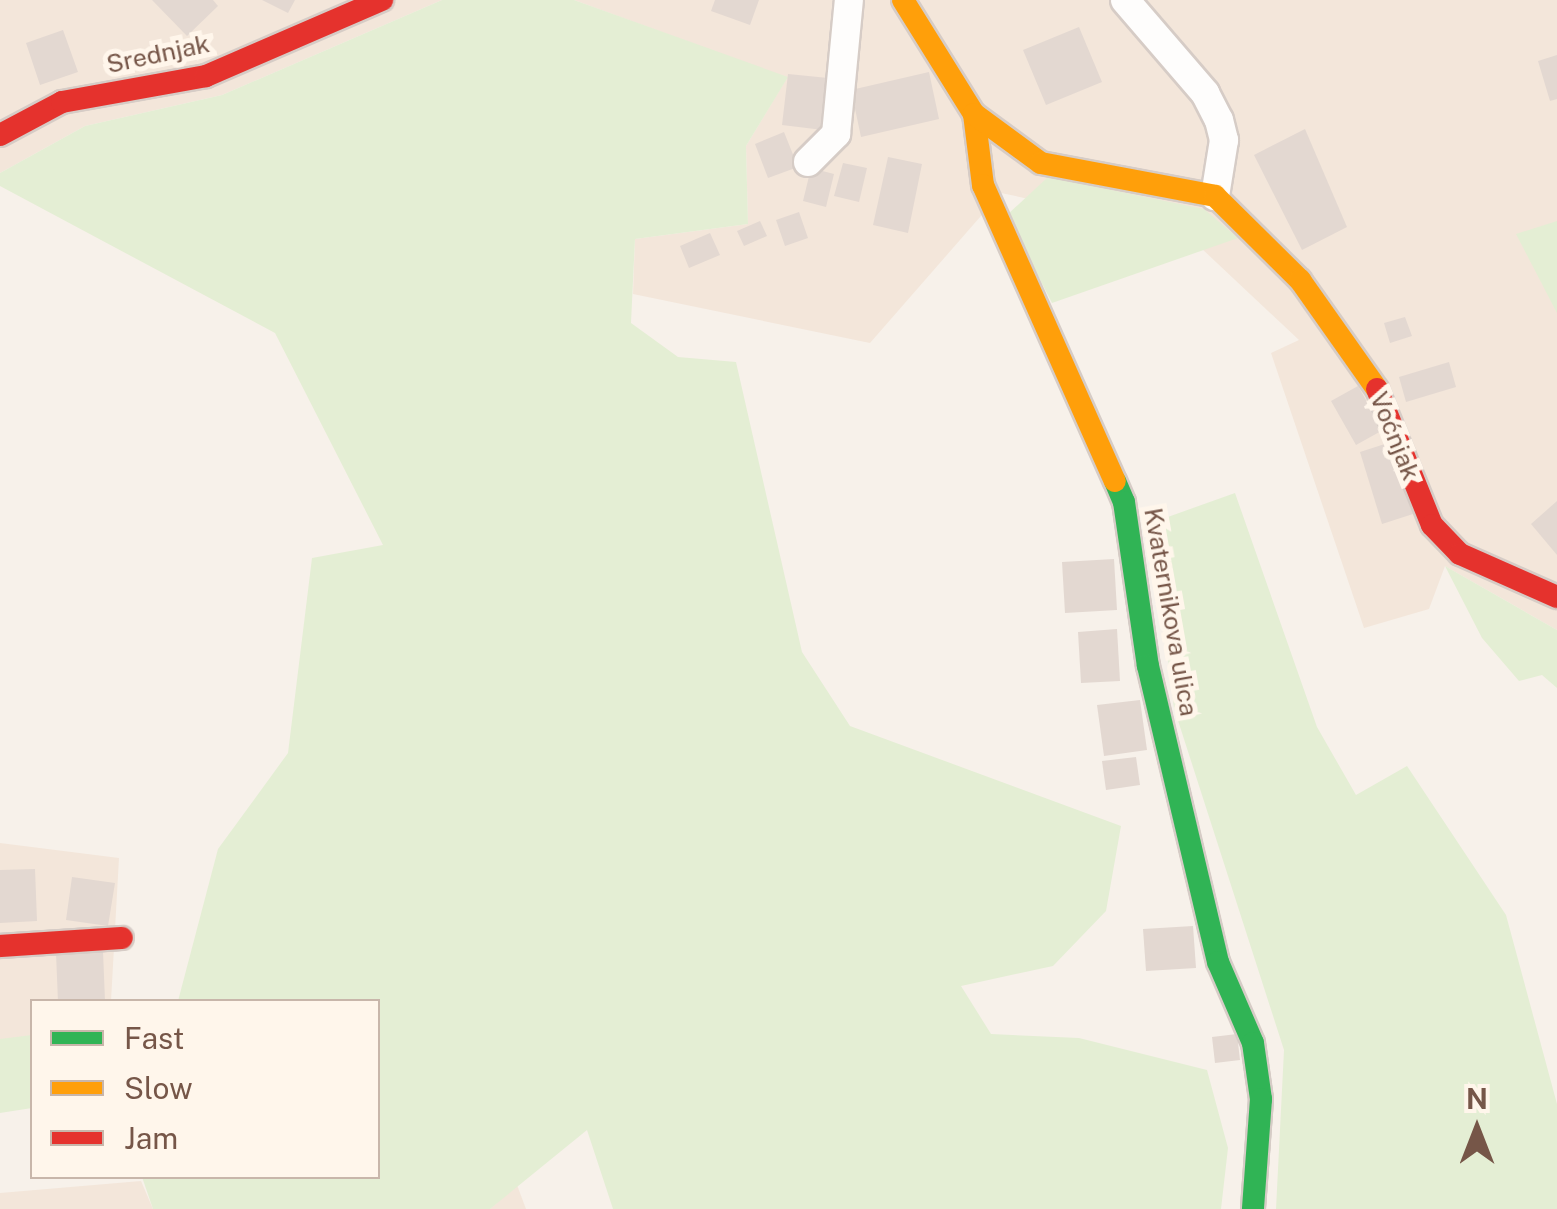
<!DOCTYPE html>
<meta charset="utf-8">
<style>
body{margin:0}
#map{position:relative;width:1557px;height:1209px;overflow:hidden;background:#f7f1ea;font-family:"Public Sans",sans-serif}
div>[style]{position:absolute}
.residential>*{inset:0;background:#f3e6da}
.green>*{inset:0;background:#e4eed4}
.building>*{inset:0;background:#e3d8d1}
.roads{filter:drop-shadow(2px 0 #d6ccc6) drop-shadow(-2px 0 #d6ccc6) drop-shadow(0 2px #d6ccc6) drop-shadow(0 -2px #d6ccc6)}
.street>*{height:28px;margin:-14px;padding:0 14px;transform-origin:14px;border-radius:14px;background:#fefdfc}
.fast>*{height:22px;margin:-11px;padding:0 11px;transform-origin:11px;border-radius:11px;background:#30b455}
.slow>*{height:22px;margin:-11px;padding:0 11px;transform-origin:11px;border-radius:11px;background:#ff9f0a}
.jam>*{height:22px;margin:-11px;padding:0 11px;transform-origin:11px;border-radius:11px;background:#e5322d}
span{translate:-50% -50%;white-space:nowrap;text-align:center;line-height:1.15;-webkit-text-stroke:10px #fff6eb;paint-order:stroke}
.street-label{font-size:25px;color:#765648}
.legend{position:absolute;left:30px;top:999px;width:350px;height:180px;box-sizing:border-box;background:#fff6eb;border:2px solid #c8b6aa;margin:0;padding:12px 18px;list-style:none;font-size:30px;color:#765648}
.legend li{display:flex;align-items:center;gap:20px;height:50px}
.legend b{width:50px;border:2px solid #c8b6aa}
.north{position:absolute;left:1427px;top:1079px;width:100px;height:100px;-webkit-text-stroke:8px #fff6eb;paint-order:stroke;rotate:0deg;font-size:28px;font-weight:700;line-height:40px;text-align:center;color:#765648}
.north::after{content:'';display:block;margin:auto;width:35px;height:45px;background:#765648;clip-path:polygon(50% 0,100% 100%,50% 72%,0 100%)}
</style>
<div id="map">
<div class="residential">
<div style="clip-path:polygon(0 0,442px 0,222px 95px,85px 126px,0 173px)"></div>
<div style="clip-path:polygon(574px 0,1557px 0,1557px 630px,1445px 566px,1429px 609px,1364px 628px,1271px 353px,1299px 340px,1184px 232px,1001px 193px,870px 343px,633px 294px,635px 239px,748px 224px,746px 146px,787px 78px)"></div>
<div style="clip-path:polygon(0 843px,119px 858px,111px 1001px,32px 1002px,32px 1054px,0 1058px)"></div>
<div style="clip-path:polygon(141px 1181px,153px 1209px,0 1209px,0 1193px)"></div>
<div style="clip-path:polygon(517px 1185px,526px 1209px,490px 1209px)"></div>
</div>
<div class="green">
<div style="clip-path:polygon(442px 0,574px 0,788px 77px,746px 146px,748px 224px,635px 239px,631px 323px,678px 357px,736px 362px,802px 652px,850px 726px,1121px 826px,1106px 911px,1053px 966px,961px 986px,991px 1034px,1079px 1038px,1207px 1070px,1228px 1148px,1221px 1209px,613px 1209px,587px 1130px,490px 1209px,153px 1209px,142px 1177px,378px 1176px,378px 1002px,178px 1001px,218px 849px,288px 753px,312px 558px,383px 545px,275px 333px,0 186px,0 173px,85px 126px,222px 95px)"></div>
<div style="clip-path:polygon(1048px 177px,1204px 209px,1238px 238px,1052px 303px,1007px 215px)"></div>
<div style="clip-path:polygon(1557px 221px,1557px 313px,1516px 234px)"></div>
<div style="clip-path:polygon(1235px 493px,1317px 727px,1356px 795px,1407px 766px,1506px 915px,1557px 1104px,1557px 1209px,1276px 1209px,1284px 1050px,1174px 708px,1151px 523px)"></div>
<div style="clip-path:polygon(1445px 566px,1557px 630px,1557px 688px,1542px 675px,1519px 681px,1482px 638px)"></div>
<div style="clip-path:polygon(32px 1035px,32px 1108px,0 1113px,0 1039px)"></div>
</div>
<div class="building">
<div style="clip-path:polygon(152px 0,213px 0,218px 6px,187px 36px)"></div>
<div style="clip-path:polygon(262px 0,295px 0,288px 13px)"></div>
<div style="clip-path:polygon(715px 0,759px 0,750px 25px,711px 11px)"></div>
<div style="clip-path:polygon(1079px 27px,1102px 82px,1046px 105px,1023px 50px)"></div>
<div style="clip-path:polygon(63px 30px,78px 72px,40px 85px,26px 43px)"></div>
<div style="clip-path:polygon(1557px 55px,1557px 99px,1550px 101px,1538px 61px)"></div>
<div style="clip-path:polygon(929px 72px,939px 119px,861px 137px,851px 90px)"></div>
<div style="clip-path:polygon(788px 74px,828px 78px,823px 130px,782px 125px)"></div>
<div style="clip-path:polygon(1305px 129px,1347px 227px,1302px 250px,1254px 155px)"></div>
<div style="clip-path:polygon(784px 132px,798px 167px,768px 178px,755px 144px)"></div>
<div style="clip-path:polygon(888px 157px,922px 164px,908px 233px,873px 225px)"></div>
<div style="clip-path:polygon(843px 163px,867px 168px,859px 202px,834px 196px)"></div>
<div style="clip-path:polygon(811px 168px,834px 174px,826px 207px,803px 201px)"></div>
<div style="clip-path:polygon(799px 212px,808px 238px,785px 246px,776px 220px)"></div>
<div style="clip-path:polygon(760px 221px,767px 236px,744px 246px,737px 231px)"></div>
<div style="clip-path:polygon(710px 233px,720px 255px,689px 268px,680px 246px)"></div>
<div style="clip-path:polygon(1405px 317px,1412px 336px,1390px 343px,1384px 323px)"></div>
<div style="clip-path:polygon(1449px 362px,1456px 387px,1406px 402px,1399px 377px)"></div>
<div style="clip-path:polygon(1358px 386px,1383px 430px,1356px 445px,1331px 401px)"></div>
<div style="clip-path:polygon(1391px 442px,1413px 514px,1382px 524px,1360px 452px)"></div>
<div style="clip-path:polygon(1557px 501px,1557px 555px,1531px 524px)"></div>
<div style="clip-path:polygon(1114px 559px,1117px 610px,1065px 613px,1062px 562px)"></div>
<div style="clip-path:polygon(1117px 629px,1120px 681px,1081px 683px,1078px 632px)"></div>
<div style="clip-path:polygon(1140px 700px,1147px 750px,1104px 756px,1097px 705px)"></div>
<div style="clip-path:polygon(1136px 757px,1140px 785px,1106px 790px,1102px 761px)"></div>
<div style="clip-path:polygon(35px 869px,37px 921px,0 923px,0 870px)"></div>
<div style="clip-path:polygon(72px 877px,115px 883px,108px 926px,66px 920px)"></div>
<div style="clip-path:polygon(1193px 926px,1196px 968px,1146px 971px,1143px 929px)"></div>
<div style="clip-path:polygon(103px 951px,105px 1001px,58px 1002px,56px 953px)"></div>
<div style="clip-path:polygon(1237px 1034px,1240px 1060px,1215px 1063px,1212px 1037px)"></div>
</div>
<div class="roads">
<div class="street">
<div style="left:1125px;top:0;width:123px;rotate:49.3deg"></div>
<div style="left:1205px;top:93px;width:30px;rotate:63deg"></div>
<div style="left:1219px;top:120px;width:21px;rotate:76deg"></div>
<div style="left:1224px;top:140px;width:57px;rotate:99.1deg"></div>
<div style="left:808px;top:162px;width:40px;rotate:-45deg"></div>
<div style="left:836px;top:134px;width:135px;rotate:-84.5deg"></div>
</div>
<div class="fast">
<div style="left:1115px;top:481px;width:23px;rotate:67deg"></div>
<div style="left:1124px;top:502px;width:166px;rotate:81.7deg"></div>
<div style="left:1148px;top:666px;width:304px;rotate:76.7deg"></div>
<div style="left:1218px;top:962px;width:88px;rotate:66.6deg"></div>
<div style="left:1253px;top:1043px;width:57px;rotate:81.9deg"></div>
<div style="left:1261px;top:1099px;width:110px;rotate:94.2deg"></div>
</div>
<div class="slow">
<div style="left:903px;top:0;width:134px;rotate:58.1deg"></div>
<div style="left:974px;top:114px;width:72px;rotate:82.8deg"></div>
<div style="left:983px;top:185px;width:324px;rotate:66deg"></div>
<div style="left:974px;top:114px;width:83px;rotate:36.2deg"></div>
<div style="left:1041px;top:163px;width:177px;rotate:10.7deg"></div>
<div style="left:1215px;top:196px;width:120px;rotate:44.7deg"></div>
<div style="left:1300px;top:280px;width:133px;rotate:54.8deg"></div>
</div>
<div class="jam">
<div style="left:0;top:135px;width:70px;rotate:-28deg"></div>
<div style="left:62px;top:102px;width:146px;rotate:-10.2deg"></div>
<div style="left:206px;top:76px;width:192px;rotate:-23.4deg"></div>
<div style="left:1377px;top:389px;width:147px;rotate:68deg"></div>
<div style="left:1432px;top:525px;width:40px;rotate:46deg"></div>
<div style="left:1460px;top:554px;width:106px;rotate:23.9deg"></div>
<div style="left:0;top:946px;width:122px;rotate:-3.8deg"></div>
</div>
</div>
<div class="street-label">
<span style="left:158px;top:54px;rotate:-12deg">Srednjak</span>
<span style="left:1395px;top:436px;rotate:68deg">Voćnjak</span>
<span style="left:1171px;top:612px;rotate:80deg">Kvaternikova ulica</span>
</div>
<ul class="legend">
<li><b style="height:12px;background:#30b455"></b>Fast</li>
<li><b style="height:12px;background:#ff9f0a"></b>Slow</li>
<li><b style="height:12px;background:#e5322d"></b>Jam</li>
</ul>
<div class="north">N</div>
</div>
